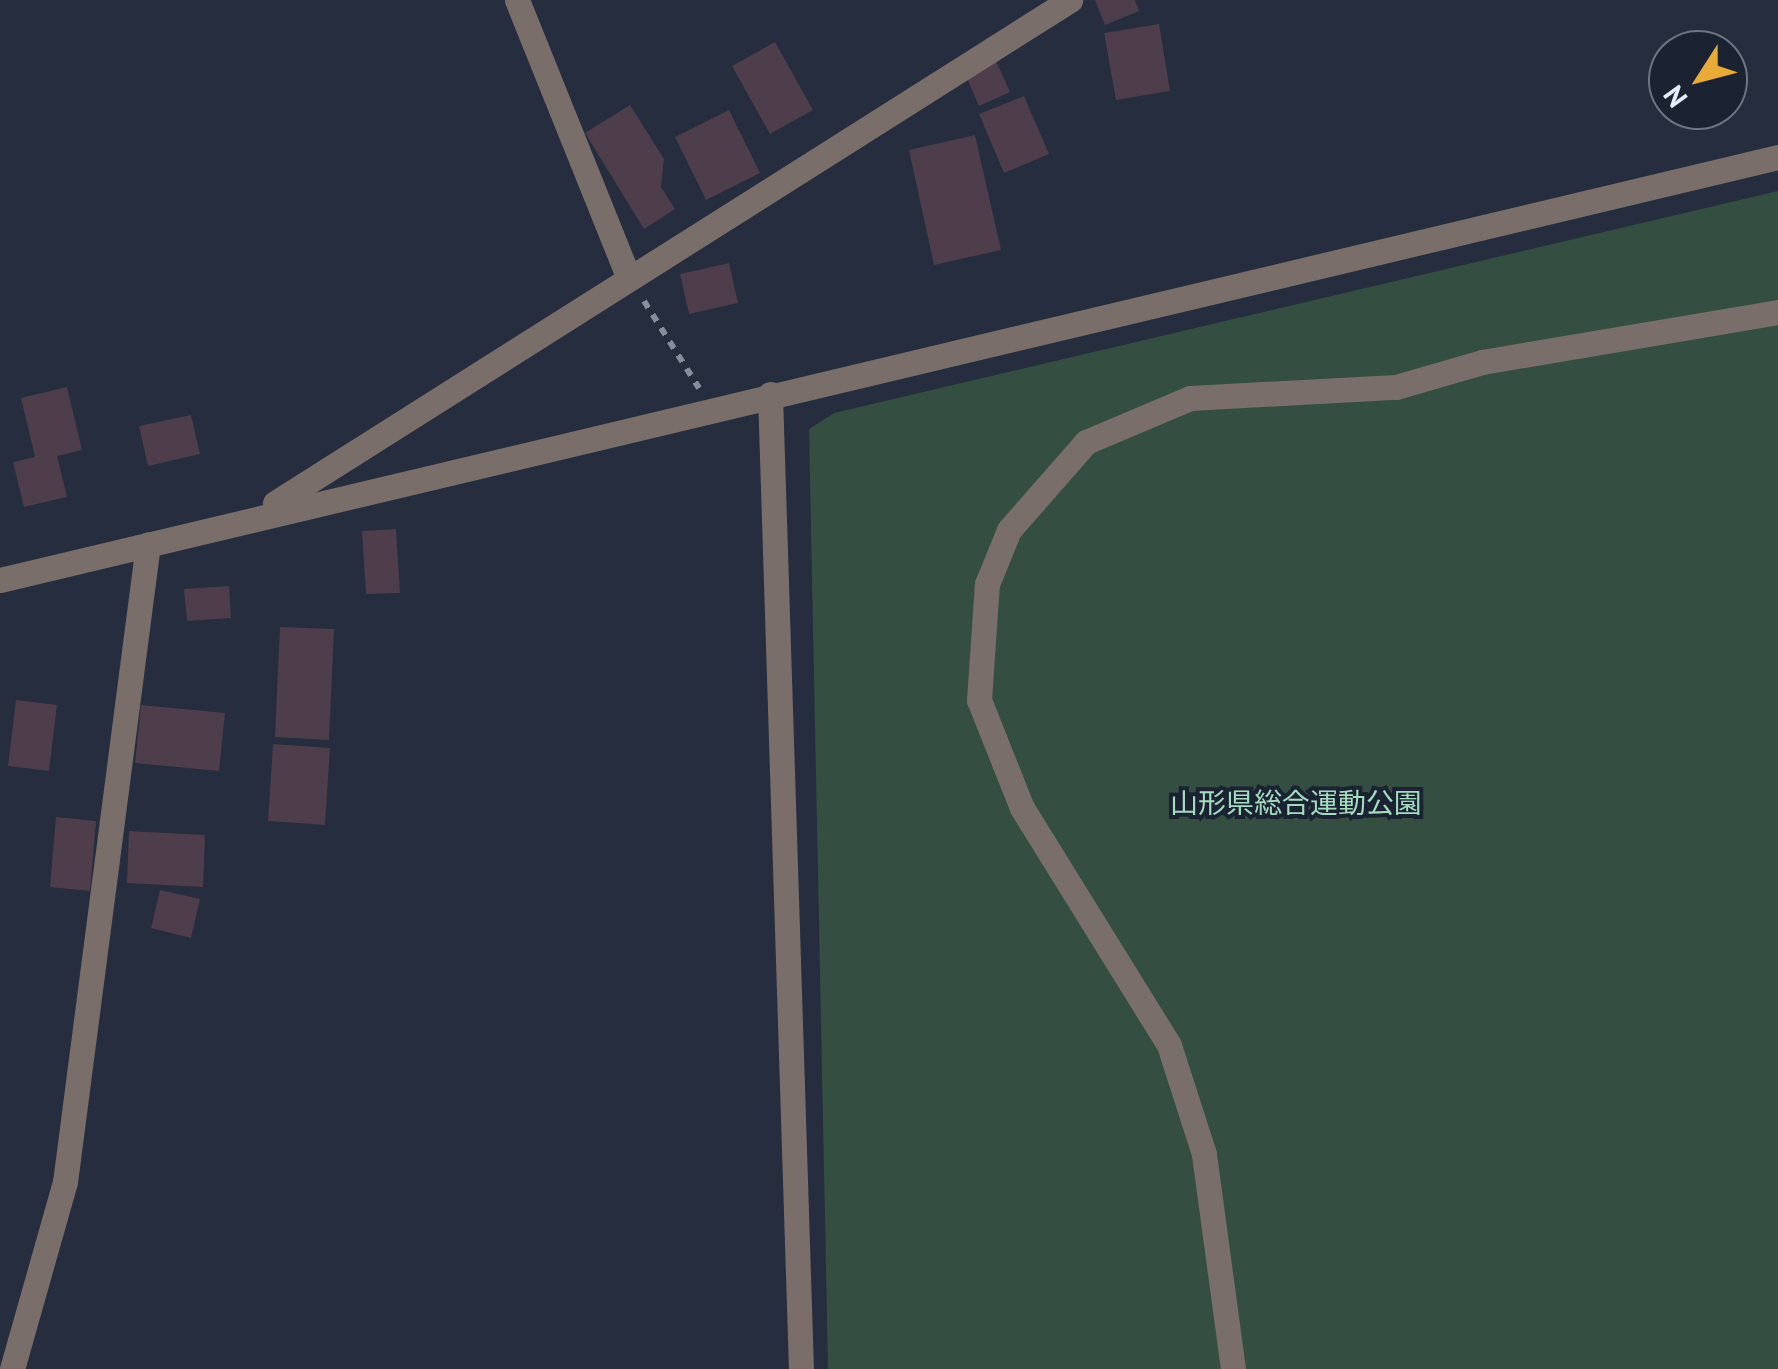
<!DOCTYPE html>
<meta charset="utf-8">
<style>
body{margin:0}
#map{position:relative;width:1778px;height:1369px;overflow:hidden;background:#252d3e;font-family:"PT Sans","Noto Sans JP",sans-serif}
div>[style]{position:absolute}
.green>*{inset:0;background:#344f41}
.building>*{inset:0;background:#4e3d4a}
.path>*{height:6px;margin-top:-3px;transform-origin:0;background:repeating-linear-gradient(90deg,#868d9b 0 8px,transparent 0 16px)}
.minor>*{height:25px;margin:-12.5px;padding:0 12.5px;transform-origin:12.5px;border-radius:12.5px;background:#796e6a}
span{translate:-50% -50%;white-space:nowrap;text-align:center;line-height:1.15;-webkit-text-stroke:8px #1b2333;paint-order:stroke}
.park-label{font-size:28px;color:#a4dcbf}
.north{position:absolute;left:1648px;top:30px;width:100px;height:100px;box-sizing:border-box;background:#1b2333;border:2px solid #6d7482;border-radius:50%;rotate:234deg;font-size:28px;font-weight:700;line-height:40px;text-align:center;color:#e7edf8}
.north::after{content:'';display:block;margin:auto;width:35px;height:45px;background:#e9ab38;clip-path:polygon(50% 0,100% 100%,50% 72%,0 100%)}
</style>
<div id="map">
<div class="green">
<div style="clip-path:polygon(1778px 191px,1778px 1369px,828px 1369px,809px 429px,834px 413px)"></div>
</div>
<div class="building">
<div style="clip-path:polygon(1095px 0,1135px 0,1139px 11px,1105px 25px)"></div>
<div style="clip-path:polygon(1159px 24px,1170px 91px,1116px 100px,1104px 33px)"></div>
<div style="clip-path:polygon(775px 42px,813px 110px,770px 134px,732px 66px)"></div>
<div style="clip-path:polygon(996px 61px,1010px 92px,979px 106px,965px 74px)"></div>
<div style="clip-path:polygon(1024px 96px,1049px 154px,1004px 173px,979px 114px)"></div>
<div style="clip-path:polygon(630px 105px,664px 159px,661px 187px,675px 209px,644px 229px,585px 133px)"></div>
<div style="clip-path:polygon(729px 110px,760px 173px,706px 200px,675px 137px)"></div>
<div style="clip-path:polygon(975px 135px,1001px 250px,934px 265px,909px 150px)"></div>
<div style="clip-path:polygon(729px 263px,738px 303px,689px 314px,680px 274px)"></div>
<div style="clip-path:polygon(67px 387px,82px 450px,57px 456px,67px 497px,24px 507px,13px 462px,35px 457px,21px 398px)"></div>
<div style="clip-path:polygon(191px 415px,200px 454px,148px 466px,139px 426px)"></div>
<div style="clip-path:polygon(396px 529px,400px 593px,366px 594px,362px 531px)"></div>
<div style="clip-path:polygon(229px 586px,231px 618px,187px 621px,184px 589px)"></div>
<div style="clip-path:polygon(280px 627px,334px 629px,329px 740px,275px 737px)"></div>
<div style="clip-path:polygon(16px 700px,57px 705px,49px 771px,8px 766px)"></div>
<div style="clip-path:polygon(141px 705px,225px 713px,219px 771px,135px 763px)"></div>
<div style="clip-path:polygon(273px 744px,330px 748px,325px 825px,268px 821px)"></div>
<div style="clip-path:polygon(56px 817px,96px 821px,90px 891px,50px 887px)"></div>
<div style="clip-path:polygon(129px 831px,205px 835px,203px 887px,127px 883px)"></div>
<div style="clip-path:polygon(160px 890px,200px 899px,191px 938px,151px 928px)"></div>
</div>
<div class="path">
<div style="left:644px;top:301px;width:103px;rotate:57.7deg"></div>
</div>
<div class="minor">
<div style="left:517px;top:0;width:297px;rotate:68.1deg"></div>
<div style="left:770px;top:394px;width:975px;rotate:88.18deg"></div>
<div style="left:275px;top:503px;width:941px;rotate:-32.32deg"></div>
<div style="left:0;top:580px;width:1828px;rotate:-13.38deg"></div>
<div style="left:12px;top:1369px;width:194px;rotate:-74.2deg"></div>
<div style="left:65px;top:1182px;width:643px;rotate:-82.59deg"></div>
<div style="left:1233px;top:1369px;width:217px;rotate:-97.7deg"></div>
<div style="left:1204px;top:1154px;width:114px;rotate:-107.8deg"></div>
<div style="left:1169px;top:1045px;width:279px;rotate:-121.8deg"></div>
<div style="left:1022px;top:808px;width:116px;rotate:-111.7deg"></div>
<div style="left:979px;top:700px;width:116px;rotate:-86.1deg"></div>
<div style="left:987px;top:584px;width:58px;rotate:-67.8deg"></div>
<div style="left:1009px;top:530px;width:117px;rotate:-48.8deg"></div>
<div style="left:1086px;top:442px;width:113px;rotate:-22.9deg"></div>
<div style="left:1190px;top:398px;width:206px;rotate:-3.1deg"></div>
<div style="left:1396px;top:387px;width:90px;rotate:-16.2deg"></div>
<div style="left:1482px;top:362px;width:300px;rotate:-9.6deg"></div>
</div>
<div class="park-label">
<span style="left:1296px;top:803px">山形県総合運動公園</span>
</div>
<div class="north">N</div>
</div>
